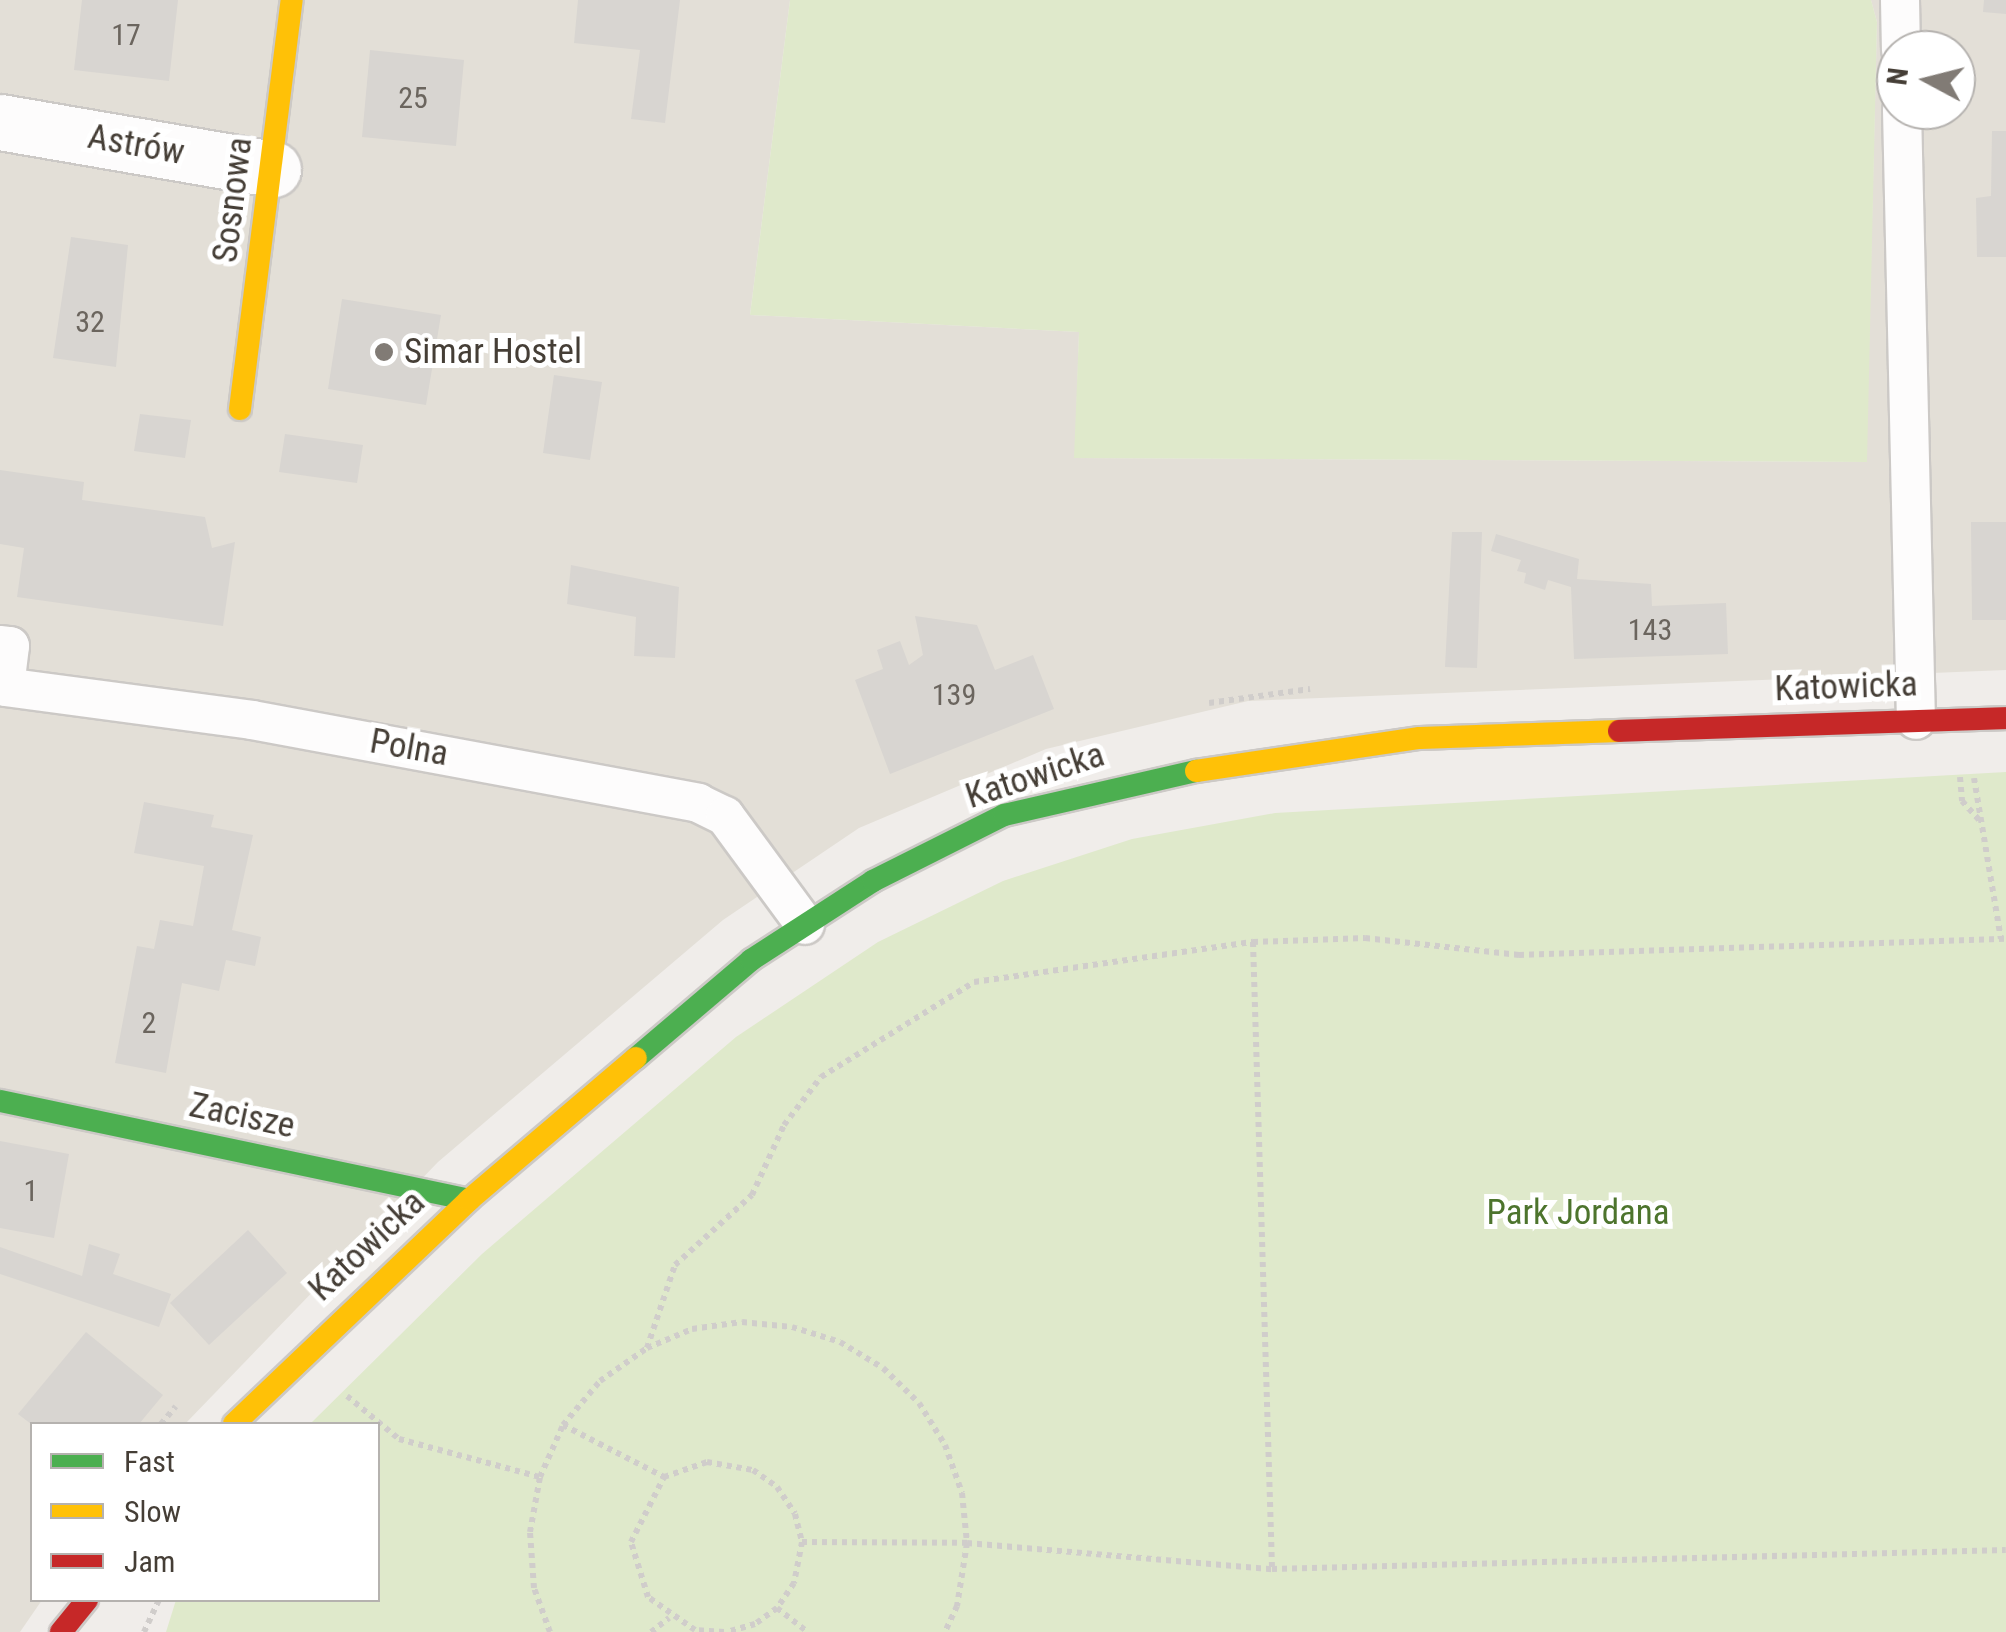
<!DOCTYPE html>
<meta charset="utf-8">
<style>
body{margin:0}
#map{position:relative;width:2006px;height:1632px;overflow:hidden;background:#f0edea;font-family:"Roboto Condensed",sans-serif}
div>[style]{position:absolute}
.residential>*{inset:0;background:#e3dfd7}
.green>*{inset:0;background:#dfe9cb}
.building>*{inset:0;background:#d8d5d1}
.path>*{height:6px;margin-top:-3px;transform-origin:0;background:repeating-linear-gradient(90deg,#d0cdcb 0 5px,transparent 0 10px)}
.roads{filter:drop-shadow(2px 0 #ccc9c6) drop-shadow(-2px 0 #ccc9c6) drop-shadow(0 2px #ccc9c6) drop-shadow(0 -2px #ccc9c6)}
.lane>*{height:38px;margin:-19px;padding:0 19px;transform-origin:19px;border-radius:19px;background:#fdfcfc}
.street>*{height:55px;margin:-27.5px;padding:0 27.5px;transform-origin:27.5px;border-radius:27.5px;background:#fdfcfc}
.fast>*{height:22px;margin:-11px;padding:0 11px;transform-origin:11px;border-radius:11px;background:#4caf50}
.slow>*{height:22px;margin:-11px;padding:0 11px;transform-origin:11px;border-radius:11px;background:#ffc107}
.jam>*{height:22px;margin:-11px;padding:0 11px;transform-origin:11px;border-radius:11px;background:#c62828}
.dots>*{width:28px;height:28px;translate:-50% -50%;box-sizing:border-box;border:5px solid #fff;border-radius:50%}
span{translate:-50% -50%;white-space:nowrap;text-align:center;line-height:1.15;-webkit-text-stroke:10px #fff;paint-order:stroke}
.number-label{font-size:30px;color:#6b655e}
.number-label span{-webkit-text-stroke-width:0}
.street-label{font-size:35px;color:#453e36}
.poi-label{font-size:35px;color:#453e36}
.left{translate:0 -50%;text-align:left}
.park-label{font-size:35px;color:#4d742d}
.legend{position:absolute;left:30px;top:1422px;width:350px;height:180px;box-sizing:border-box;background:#fff;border:2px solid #b5b2af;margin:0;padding:12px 18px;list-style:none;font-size:30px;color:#453e36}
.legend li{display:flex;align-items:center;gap:20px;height:50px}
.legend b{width:50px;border:2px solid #b5b2af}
.north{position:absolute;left:1876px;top:30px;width:100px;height:100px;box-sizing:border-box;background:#fff;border:2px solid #b5b2af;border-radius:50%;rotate:277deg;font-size:28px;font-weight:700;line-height:40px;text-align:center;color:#453e36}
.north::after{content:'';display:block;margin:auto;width:35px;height:45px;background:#817b75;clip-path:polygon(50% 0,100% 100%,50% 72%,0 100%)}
</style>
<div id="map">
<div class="residential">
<div style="clip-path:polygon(evenodd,0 0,790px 0,750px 315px,1079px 332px,1075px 458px,1866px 462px,1877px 22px,1871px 0,2006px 0,2006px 670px,1248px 701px,1046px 749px,859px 828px,723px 920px,438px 1162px,185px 1424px,32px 1424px,32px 1600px,42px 1600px,20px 1632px,0 1632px,0 0,1896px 50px,1956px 50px,1956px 110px,1896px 110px,1896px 50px)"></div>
</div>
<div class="green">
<div style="clip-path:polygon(790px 0,1871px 0,1877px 22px,1867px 462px,1074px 458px,1079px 332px,750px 315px)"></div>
<div style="clip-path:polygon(2006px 772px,2006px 1632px,166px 1632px,176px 1600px,378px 1600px,378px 1424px,310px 1424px,482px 1254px,736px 1037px,878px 942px,1003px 881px,1132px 839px,1275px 813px)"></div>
</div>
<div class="building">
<div style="clip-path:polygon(82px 0,178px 0,169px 81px,74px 70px)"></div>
<div style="clip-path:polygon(578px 0,680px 0,665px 123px,631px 119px,640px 50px,574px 43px)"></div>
<div style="clip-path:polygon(1984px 0,2006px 0,2006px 14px,1983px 12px)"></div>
<div style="clip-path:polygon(370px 50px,464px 60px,456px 146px,362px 137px)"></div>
<div style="clip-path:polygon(1992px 131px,2006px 131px,2006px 257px,1977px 257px,1976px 198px,1991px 196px)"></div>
<div style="clip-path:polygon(71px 237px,128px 245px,116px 367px,53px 358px)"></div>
<div style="clip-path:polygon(342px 299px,441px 315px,426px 405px,328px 389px)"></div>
<div style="clip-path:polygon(554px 375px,602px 382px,590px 460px,543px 453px)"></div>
<div style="clip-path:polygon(140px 414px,191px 420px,185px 458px,134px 451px)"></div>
<div style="clip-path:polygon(285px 434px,363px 445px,357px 483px,279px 472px)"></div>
<div style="clip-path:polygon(0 470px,84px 482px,82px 500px,205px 517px,212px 548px,235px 542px,223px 626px,17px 597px,24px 548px,0 544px)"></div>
<div style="clip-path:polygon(1971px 522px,2006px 522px,2006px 620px,1972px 620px)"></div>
<div style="clip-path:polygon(1452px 532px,1482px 532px,1477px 668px,1445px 667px)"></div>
<div style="clip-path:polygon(1496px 534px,1579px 559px,1577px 579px,1651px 584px,1652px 606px,1726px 603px,1728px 654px,1574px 659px,1571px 587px,1548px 580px,1545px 590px,1524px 583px,1526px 573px,1517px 571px,1521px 560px,1491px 551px)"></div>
<div style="clip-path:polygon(571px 565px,679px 587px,675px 658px,634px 656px,636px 617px,567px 604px)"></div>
<div style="clip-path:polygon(915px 616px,977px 625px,995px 670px,1033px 655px,1054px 709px,890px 774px,855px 680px,883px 669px,877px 650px,900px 641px,909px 665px,923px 655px)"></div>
<div style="clip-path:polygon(144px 802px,214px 815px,211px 827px,253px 835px,232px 930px,261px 937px,255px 966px,226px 960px,219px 991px,182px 983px,166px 1073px,115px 1063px,137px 946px,154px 949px,160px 920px,193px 926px,204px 866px,134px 853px)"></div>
<div style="clip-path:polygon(0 1141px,69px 1154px,54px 1238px,0 1228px)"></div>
<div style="clip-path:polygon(248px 1230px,287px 1273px,209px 1345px,170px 1303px)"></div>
<div style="clip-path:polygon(89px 1244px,120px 1254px,113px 1274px,171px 1294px,159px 1327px,0 1274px,0 1247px,82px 1276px)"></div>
<div style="clip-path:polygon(86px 1332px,163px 1395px,139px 1424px,31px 1424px,18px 1414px)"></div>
</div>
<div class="path">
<div style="left:1209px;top:703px;width:102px;rotate:-7.9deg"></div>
<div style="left:1960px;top:777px;width:24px;rotate:85deg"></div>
<div style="left:1962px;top:801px;width:28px;rotate:48deg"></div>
<div style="left:1974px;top:778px;width:163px;rotate:80.5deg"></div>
<div style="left:1253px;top:942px;width:627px;rotate:88.26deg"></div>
<div style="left:647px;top:1348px;width:88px;rotate:-71.4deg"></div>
<div style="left:675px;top:1265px;width:104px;rotate:-42.3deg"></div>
<div style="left:752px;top:1195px;width:77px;rotate:-65.4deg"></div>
<div style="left:784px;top:1125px;width:61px;rotate:-52.4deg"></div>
<div style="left:821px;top:1077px;width:180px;rotate:-31.8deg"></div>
<div style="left:974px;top:982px;width:282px;rotate:-8.2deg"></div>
<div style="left:1253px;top:942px;width:112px;rotate:-2deg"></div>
<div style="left:1365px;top:938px;width:155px;rotate:6.3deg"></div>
<div style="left:1519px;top:955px;width:487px;rotate:-1.9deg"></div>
<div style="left:347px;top:1396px;width:67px;rotate:39.6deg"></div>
<div style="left:399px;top:1439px;width:146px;rotate:15.1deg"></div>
<div style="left:161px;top:1424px;width:23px;rotate:-50deg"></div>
<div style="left:563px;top:1425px;width:114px;rotate:27.2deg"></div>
<div style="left:802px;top:1542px;width:165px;rotate:0.3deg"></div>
<div style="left:967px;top:1543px;width:306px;rotate:4.9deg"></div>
<div style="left:1272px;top:1569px;width:734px;rotate:-1.48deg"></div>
<div style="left:777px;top:1608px;width:39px;rotate:38deg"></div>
<div style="left:144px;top:1632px;width:35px;rotate:-65deg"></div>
<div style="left:550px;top:1632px;width:47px;rotate:-110deg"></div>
<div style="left:534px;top:1588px;width:56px;rotate:-94.1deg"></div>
<div style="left:530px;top:1532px;width:56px;rotate:-79.7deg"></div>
<div style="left:540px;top:1477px;width:57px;rotate:-66.1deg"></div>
<div style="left:563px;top:1425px;width:57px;rotate:-49.9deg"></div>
<div style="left:600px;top:1381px;width:57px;rotate:-35.1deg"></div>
<div style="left:647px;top:1348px;width:49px;rotate:-22.9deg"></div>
<div style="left:692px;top:1329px;width:50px;rotate:-8deg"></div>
<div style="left:742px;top:1322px;width:50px;rotate:5.7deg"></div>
<div style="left:792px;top:1327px;width:50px;rotate:17.4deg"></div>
<div style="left:840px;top:1342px;width:50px;rotate:31.2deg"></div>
<div style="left:883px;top:1368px;width:50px;rotate:44.2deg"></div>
<div style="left:919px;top:1403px;width:49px;rotate:58.2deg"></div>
<div style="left:945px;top:1445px;width:51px;rotate:70.5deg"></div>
<div style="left:962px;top:1493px;width:50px;rotate:84.3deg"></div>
<div style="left:967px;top:1543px;width:64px;rotate:99deg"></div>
<div style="left:957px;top:1606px;width:29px;rotate:115deg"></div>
<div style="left:651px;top:1632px;width:23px;rotate:-38deg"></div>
<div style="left:724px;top:1632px;width:29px;rotate:-176deg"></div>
<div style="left:695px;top:1630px;width:57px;rotate:-144.9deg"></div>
<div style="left:648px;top:1597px;width:58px;rotate:-107.2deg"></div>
<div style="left:631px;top:1542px;width:73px;rotate:-63.1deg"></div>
<div style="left:664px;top:1477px;width:46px;rotate:-19.2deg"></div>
<div style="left:707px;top:1462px;width:47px;rotate:9.9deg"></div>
<div style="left:753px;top:1470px;width:29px;rotate:35deg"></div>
<div style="left:777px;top:1487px;width:32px;rotate:56deg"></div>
<div style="left:795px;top:1514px;width:29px;rotate:76deg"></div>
<div style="left:802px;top:1542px;width:42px;rotate:101deg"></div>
<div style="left:794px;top:1583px;width:30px;rotate:124deg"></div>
<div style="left:777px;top:1608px;width:27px;rotate:144deg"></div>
<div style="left:755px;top:1624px;width:29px;rotate:164deg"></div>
</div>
<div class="roads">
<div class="lane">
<div style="left:1900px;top:0;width:50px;rotate:88.9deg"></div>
<div style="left:1902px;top:110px;width:610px;rotate:88.69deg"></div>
<div style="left:0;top:645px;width:10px;rotate:6deg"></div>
<div style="left:10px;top:646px;width:41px;rotate:97deg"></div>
<div style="left:5px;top:687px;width:249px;rotate:7.6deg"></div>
<div style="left:252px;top:720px;width:454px;rotate:10.5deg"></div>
<div style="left:698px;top:803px;width:30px;rotate:26deg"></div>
<div style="left:725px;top:816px;width:135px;rotate:53.7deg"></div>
</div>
<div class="street">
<div style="left:0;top:122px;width:277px;rotate:9.8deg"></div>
</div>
<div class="fast">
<div style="left:636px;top:1058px;width:151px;rotate:-40.4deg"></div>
<div style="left:751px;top:960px;width:145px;rotate:-32.9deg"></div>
<div style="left:873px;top:881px;width:147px;rotate:-26.7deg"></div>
<div style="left:1004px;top:815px;width:197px;rotate:-12.9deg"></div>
<div style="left:0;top:1101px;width:479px;rotate:11.9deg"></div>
</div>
<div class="slow">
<div style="left:240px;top:409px;width:412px;rotate:-82.8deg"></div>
<div style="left:1196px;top:771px;width:226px;rotate:-8.4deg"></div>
<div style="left:1420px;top:738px;width:199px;rotate:-2deg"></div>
<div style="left:234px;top:1424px;width:325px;rotate:-43.6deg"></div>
<div style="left:469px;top:1200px;width:219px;rotate:-40.4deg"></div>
</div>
<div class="jam">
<div style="left:1619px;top:731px;width:387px;rotate:-1.9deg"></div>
<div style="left:61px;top:1632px;width:41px;rotate:-50.9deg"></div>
</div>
</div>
<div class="dots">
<div style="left:384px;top:352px;background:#817b75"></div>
</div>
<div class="number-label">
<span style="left:126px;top:35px">17</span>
<span style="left:413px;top:98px">25</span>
<span style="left:90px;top:322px">32</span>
<span style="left:1650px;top:630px">143</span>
<span style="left:954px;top:695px">139</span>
<span style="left:149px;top:1023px">2</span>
<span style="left:31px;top:1191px">1</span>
</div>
<div class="street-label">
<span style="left:136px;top:145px;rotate:10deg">Astrów</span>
<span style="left:233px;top:200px;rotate:-83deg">Sosnowa</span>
<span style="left:1846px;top:687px;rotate:-2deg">Katowicka</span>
<span style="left:409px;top:748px;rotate:10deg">Polna</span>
<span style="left:1035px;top:776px;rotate:-18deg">Katowicka</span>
<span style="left:242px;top:1116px;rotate:12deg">Zacisze</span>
<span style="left:367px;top:1246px;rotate:-43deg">Katowicka</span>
</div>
<div class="poi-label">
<span class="left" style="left:404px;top:352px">Simar Hostel</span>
</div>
<div class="park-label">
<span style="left:1578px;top:1213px">Park Jordana</span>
</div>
<ul class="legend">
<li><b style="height:12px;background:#4caf50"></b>Fast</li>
<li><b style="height:12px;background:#ffc107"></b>Slow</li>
<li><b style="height:12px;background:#c62828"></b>Jam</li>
</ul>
<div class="north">N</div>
</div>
